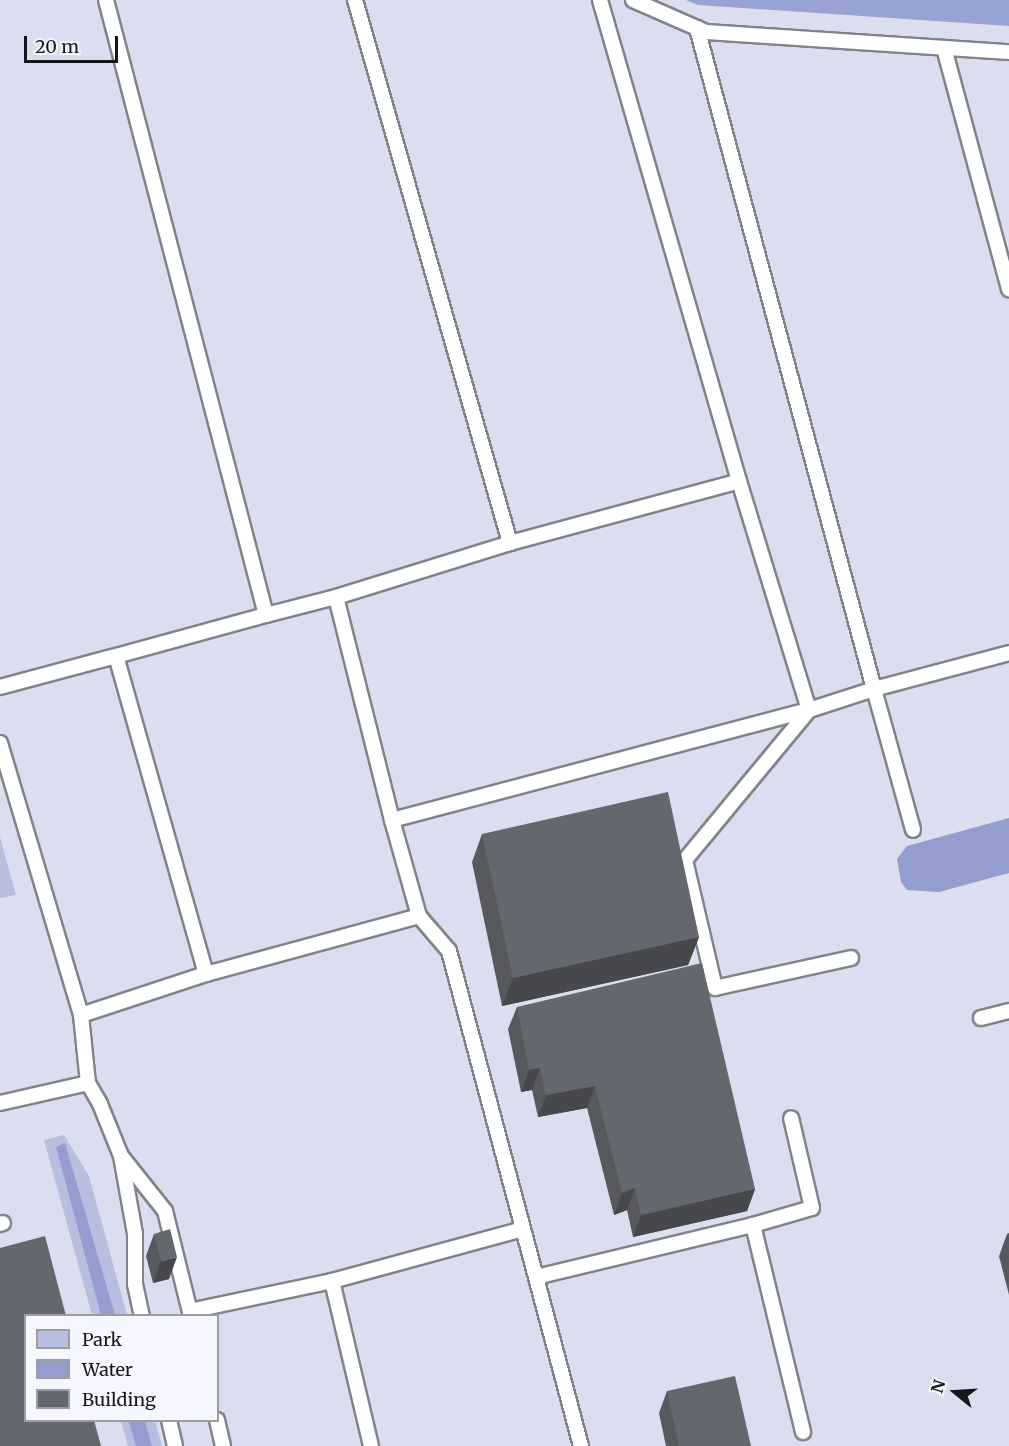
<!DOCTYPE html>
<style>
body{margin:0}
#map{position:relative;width:1009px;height:1446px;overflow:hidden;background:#e7e9f2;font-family:Merriweather,serif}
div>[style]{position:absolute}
.built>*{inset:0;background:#dbdeef}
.green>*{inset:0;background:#b8bee0}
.forest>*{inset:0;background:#98a2d3}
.water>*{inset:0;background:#949dce}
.roads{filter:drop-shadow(2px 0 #81838b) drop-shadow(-2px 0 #81838b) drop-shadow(0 2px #81838b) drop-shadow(0 -2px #81838b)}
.lane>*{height:14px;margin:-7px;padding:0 7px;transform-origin:7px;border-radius:7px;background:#fff}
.wall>*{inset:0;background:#57595f}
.shaded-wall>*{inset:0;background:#47484e}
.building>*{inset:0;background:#65676f}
span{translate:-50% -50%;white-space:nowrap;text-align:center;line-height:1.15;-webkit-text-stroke:6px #f5f6fe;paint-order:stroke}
.legend{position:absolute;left:24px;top:1314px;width:195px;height:108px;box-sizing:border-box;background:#f5f6fe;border:2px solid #9c9da3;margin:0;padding:8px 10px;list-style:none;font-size:18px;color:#16171a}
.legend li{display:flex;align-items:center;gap:12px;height:30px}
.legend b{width:30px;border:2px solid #9c9da3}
.north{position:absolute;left:925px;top:1362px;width:60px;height:60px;-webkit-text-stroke:4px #f5f6fe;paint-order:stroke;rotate:288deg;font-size:16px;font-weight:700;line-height:24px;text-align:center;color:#16171a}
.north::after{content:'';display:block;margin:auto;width:21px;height:27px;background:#16171a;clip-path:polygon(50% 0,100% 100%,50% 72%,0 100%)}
.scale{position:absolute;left:24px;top:36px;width:94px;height:27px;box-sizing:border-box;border:3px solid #16171a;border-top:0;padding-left:8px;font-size:18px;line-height:21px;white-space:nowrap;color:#16171a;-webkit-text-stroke:4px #f5f6fe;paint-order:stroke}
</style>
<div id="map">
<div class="built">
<div style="clip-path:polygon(evenodd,0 0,1009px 0,1009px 1446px,0 1446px,0 0,26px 1316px,218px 1316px,218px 1420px,26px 1420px,26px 1316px)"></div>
</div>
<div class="green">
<div style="clip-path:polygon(0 837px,16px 895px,0 898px)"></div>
<div style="clip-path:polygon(64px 1135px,89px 1176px,127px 1315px,92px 1315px,44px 1140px)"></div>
<div style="clip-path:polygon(121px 1421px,155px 1421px,162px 1446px,128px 1446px)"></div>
</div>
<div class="forest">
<div style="clip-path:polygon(686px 0,1009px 0,1009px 26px,698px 5px)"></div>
</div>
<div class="water">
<div style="clip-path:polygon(1009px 818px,1009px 873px,939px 892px,907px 890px,901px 882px,897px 859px,907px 846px)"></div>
<div style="clip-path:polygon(65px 1143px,115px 1315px,101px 1315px,56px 1147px)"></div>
<div style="clip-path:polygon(129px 1421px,145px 1421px,152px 1446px,136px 1446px)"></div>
</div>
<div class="roads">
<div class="lane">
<div style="left:355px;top:0;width:565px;rotate:74.07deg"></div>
<div style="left:510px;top:543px;width:237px;rotate:-15.1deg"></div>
<div style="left:739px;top:481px;width:501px;rotate:-106.12deg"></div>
<div style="left:633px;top:0;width:80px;rotate:23.7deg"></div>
<div style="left:706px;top:32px;width:304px;rotate:3.8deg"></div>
<div style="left:697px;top:28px;width:684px;rotate:75.01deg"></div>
<div style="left:874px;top:689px;width:140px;rotate:-14.9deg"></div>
<div style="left:944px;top:48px;width:250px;rotate:74.9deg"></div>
<div style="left:336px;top:597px;width:182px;rotate:-17.2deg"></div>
<div style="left:266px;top:615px;width:72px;rotate:-14.4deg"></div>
<div style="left:336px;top:597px;width:230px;rotate:75.9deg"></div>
<div style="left:392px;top:820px;width:431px;rotate:-14.8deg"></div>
<div style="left:809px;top:710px;width:239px;rotate:-107deg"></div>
<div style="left:0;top:687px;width:120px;rotate:-15deg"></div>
<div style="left:0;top:743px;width:284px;rotate:73.4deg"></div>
<div style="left:419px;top:916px;width:46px;rotate:49.4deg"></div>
<div style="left:449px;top:951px;width:512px;rotate:75.07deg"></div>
<div style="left:851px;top:958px;width:139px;rotate:167.6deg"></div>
<div style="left:715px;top:988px;width:131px;rotate:-103.2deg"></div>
<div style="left:685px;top:860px;width:195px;rotate:-50.4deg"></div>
<div style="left:809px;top:710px;width:68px;rotate:-17.9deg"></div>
<div style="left:874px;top:689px;width:146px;rotate:74.5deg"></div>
<div style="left:206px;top:974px;width:221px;rotate:-15.2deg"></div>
<div style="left:419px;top:916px;width:100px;rotate:-105.7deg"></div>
<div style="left:981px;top:1018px;width:29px;rotate:-14deg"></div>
<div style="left:88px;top:1083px;width:68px;rotate:-95.9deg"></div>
<div style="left:81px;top:1015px;width:132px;rotate:-18.2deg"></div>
<div style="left:206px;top:974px;width:330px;rotate:-105.8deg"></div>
<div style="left:116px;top:656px;width:156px;rotate:-15.3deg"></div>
<div style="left:266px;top:615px;width:635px;rotate:-104.58deg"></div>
<div style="left:0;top:1103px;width:90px;rotate:-12.8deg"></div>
<div style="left:88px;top:1083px;width:24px;rotate:60deg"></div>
<div style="left:100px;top:1104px;width:56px;rotate:68deg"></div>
<div style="left:121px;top:1156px;width:79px;rotate:79.8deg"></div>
<div style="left:135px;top:1234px;width:50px;rotate:90deg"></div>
<div style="left:135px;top:1284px;width:33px;rotate:78deg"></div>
<div style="left:122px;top:1157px;width:69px;rotate:51.5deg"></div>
<div style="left:165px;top:1211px;width:108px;rotate:76.1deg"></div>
<div style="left:0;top:1224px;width:3px;rotate:-18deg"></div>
<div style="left:753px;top:1225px;width:61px;rotate:-16.1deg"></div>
<div style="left:812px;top:1208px;width:92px;rotate:-103.1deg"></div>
<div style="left:536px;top:1277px;width:223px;rotate:-13.5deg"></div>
<div style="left:753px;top:1225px;width:213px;rotate:76.4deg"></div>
<div style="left:332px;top:1281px;width:198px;rotate:-15.2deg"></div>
<div style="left:190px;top:1311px;width:145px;rotate:-11.9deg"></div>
<div style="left:332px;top:1281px;width:170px;rotate:76.7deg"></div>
<div style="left:169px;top:1420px;width:27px;rotate:77deg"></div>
<div style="left:217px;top:1420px;width:27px;rotate:77deg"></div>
</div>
</div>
<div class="wall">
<div style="clip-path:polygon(482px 834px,699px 937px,688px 965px,502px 1006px,472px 862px)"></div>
<div style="clip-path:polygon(517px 1007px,755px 1189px,747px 1211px,633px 1237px,627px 1210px,614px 1215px,587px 1108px,538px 1117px,532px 1090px,521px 1092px,508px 1029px)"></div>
<div style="clip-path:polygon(1009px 1233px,1009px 1295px,999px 1256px,1007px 1234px)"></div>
<div style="clip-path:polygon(154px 1234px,169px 1279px,153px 1283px,146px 1256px)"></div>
<div style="clip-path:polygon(667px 1391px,751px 1446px,666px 1446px,659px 1413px)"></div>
</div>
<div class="shaded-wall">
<div style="clip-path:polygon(699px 937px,688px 965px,502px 1006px,513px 978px)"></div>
<div style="clip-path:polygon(540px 1068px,532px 1090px,521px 1092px,529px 1070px)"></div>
<div style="clip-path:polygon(595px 1086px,587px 1108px,538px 1117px,546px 1095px)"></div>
<div style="clip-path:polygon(635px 1188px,627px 1210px,614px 1215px,622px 1193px)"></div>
<div style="clip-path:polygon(755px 1189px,747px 1211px,633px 1237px,641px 1215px)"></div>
<div style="clip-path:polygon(177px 1257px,169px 1279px,153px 1283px,161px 1261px)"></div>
</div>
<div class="building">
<div style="clip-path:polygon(668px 792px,699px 937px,513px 978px,482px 834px)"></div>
<div style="clip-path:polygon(702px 963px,755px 1189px,641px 1215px,635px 1188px,622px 1193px,595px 1086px,546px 1095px,540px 1068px,529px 1070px,517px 1007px)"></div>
<div style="clip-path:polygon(170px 1229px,177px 1257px,161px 1261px,154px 1234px)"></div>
<div style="clip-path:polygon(45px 1236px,66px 1316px,26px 1316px,26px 1420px,94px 1420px,101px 1446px,0 1446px,0 1248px)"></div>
<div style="clip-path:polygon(735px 1376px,751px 1446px,679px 1446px,667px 1391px)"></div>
</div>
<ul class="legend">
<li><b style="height:16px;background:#b8bee0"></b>Park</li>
<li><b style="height:16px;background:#949dce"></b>Water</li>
<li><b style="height:16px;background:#65676f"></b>Building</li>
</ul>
<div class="north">N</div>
<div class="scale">20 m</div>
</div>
